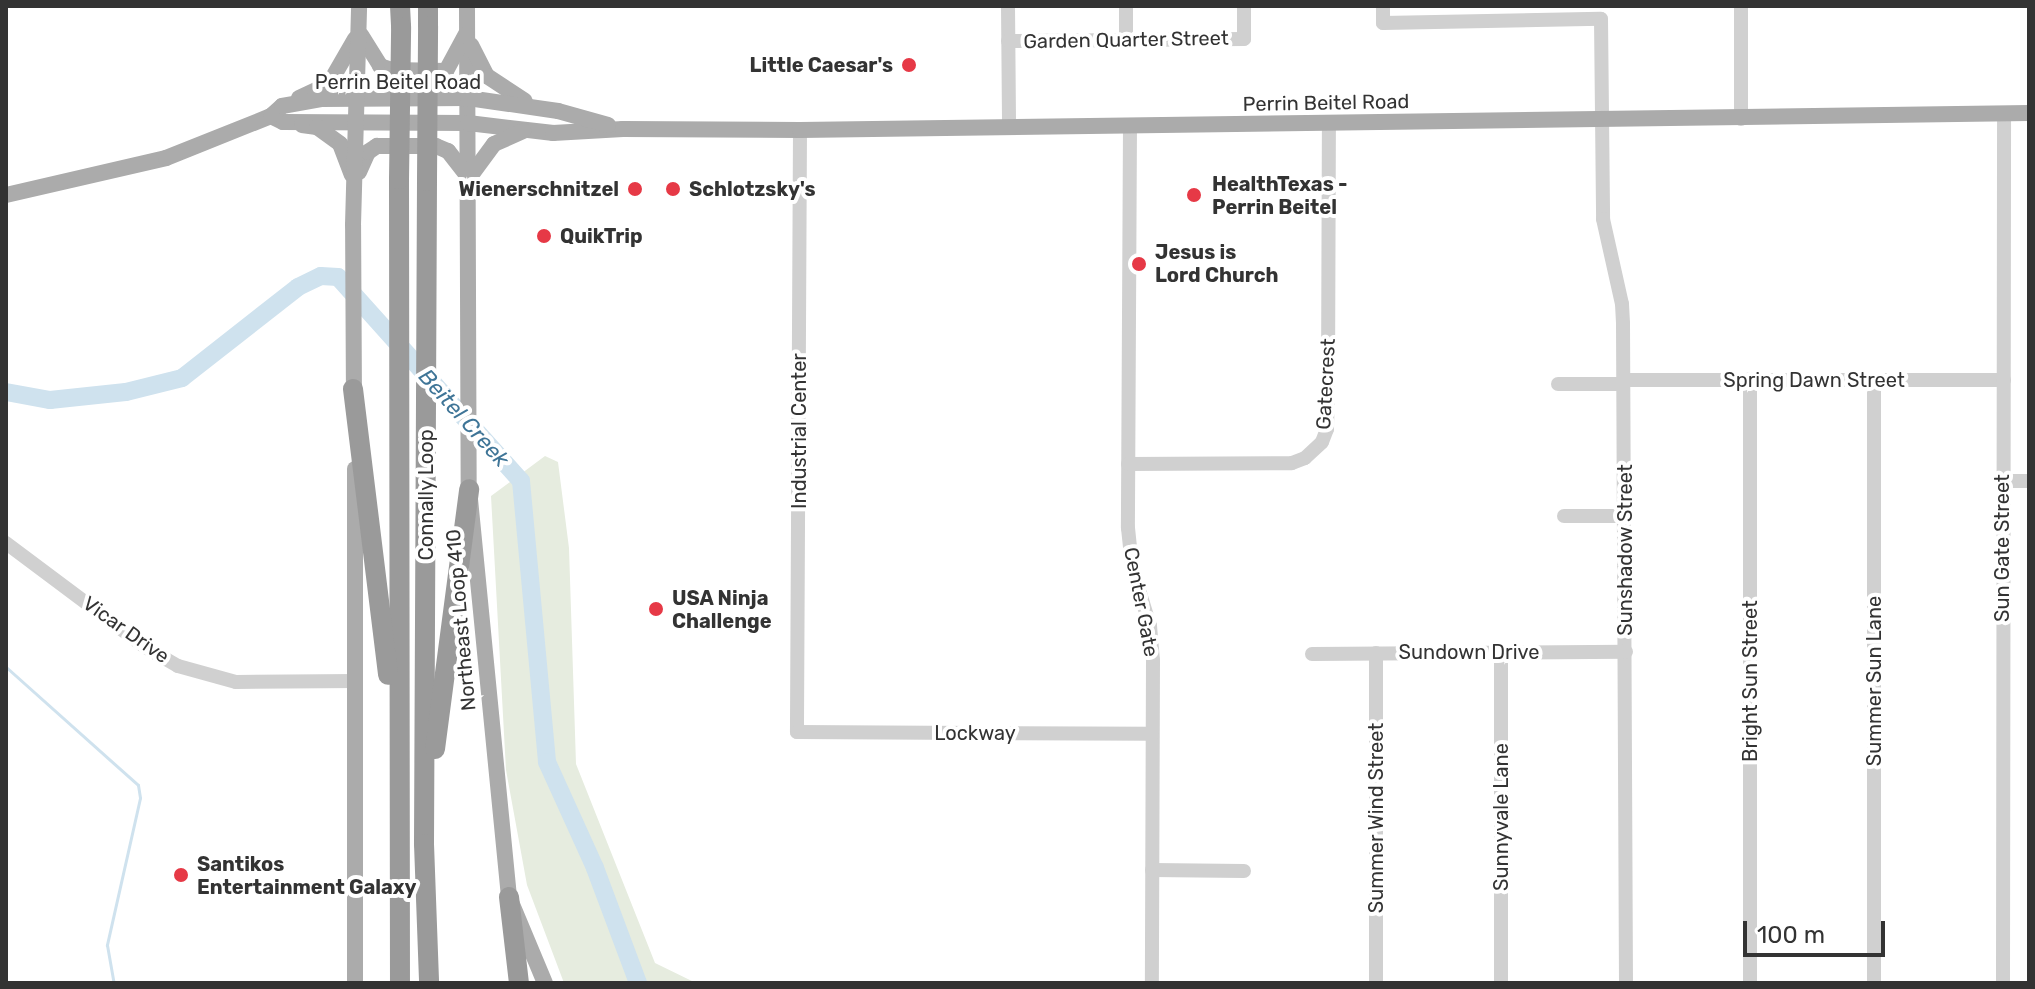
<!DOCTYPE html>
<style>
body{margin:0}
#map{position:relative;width:2035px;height:989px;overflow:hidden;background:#fff;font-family:Rubik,sans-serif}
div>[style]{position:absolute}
.green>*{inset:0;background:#e6ecdf}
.stream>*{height:3px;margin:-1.5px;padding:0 1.5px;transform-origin:1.5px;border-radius:1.5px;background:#cfe2ee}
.river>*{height:18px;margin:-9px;padding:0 9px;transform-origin:9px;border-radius:9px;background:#cfe2ee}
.minor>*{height:14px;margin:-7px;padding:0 7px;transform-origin:7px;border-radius:7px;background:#d0d0d0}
.major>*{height:16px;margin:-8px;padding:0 8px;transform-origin:8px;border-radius:8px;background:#ababab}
.highway>*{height:20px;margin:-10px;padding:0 10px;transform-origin:10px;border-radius:10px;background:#9a9a9a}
.highway-bridge>*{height:20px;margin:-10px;padding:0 10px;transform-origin:10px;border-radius:10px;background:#9a9a9a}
.dots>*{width:22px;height:22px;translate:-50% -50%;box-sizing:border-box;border:4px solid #fff;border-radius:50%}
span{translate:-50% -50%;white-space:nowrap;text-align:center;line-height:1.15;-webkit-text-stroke:8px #fff;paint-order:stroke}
.street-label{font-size:20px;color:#333}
.poi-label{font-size:20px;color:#333;font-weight:700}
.right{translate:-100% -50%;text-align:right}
.left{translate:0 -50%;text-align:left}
.water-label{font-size:22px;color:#3f7597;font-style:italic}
.frame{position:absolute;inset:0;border:8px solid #333;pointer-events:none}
.scale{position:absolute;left:1743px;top:921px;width:142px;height:36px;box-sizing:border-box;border:4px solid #333;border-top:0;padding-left:10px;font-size:24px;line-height:28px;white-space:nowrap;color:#333;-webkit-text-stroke:6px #fff;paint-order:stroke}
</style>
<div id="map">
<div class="green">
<div style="clip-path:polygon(545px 456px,558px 462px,569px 548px,576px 764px,655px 963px,696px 983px,564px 983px,527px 885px,506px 770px,491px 496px)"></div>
</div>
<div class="stream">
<div style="left:6px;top:667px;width:177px;rotate:41.8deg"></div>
<div style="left:138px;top:785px;width:13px;rotate:81deg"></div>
<div style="left:140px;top:798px;width:151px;rotate:102.7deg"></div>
<div style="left:107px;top:945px;width:39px;rotate:80deg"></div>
</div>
<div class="river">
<div style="left:6px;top:392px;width:45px;rotate:10.3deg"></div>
<div style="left:50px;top:400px;width:76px;rotate:-6deg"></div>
<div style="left:126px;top:392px;width:58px;rotate:-14deg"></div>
<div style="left:182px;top:378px;width:147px;rotate:-38.1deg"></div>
<div style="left:298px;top:287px;width:25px;rotate:-26deg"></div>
<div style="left:321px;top:276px;width:17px;rotate:3deg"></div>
<div style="left:338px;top:277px;width:274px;rotate:48.1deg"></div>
<div style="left:521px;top:481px;width:282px;rotate:84.7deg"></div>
<div style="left:547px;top:762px;width:116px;rotate:65.6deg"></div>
<div style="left:595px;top:868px;width:123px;rotate:69.5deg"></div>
</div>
<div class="minor">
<div style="left:1008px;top:6px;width:120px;rotate:89.5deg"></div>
<div style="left:1383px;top:6px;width:17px;rotate:90deg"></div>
<div style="left:1383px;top:23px;width:218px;rotate:-1.1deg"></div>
<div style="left:1601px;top:19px;width:200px;rotate:89.4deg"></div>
<div style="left:1603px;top:219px;width:87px;rotate:77.4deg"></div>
<div style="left:1622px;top:304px;width:20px;rotate:87deg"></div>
<div style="left:1623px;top:324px;width:659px;rotate:89.74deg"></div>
<div style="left:1741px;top:6px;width:113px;rotate:90deg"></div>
<div style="left:1126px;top:40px;width:34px;rotate:-90deg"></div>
<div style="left:1008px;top:41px;width:236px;rotate:-0.5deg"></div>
<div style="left:1244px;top:39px;width:33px;rotate:-90deg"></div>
<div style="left:1130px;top:125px;width:403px;rotate:90.3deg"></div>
<div style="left:1128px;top:528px;width:39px;rotate:84deg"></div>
<div style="left:1132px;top:567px;width:62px;rotate:73deg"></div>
<div style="left:1150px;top:626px;width:34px;rotate:85deg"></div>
<div style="left:1153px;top:660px;width:323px;rotate:90.2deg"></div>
<div style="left:800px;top:130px;width:602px;rotate:90.29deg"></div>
<div style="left:797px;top:732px;width:355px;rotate:0.3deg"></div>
<div style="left:1750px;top:379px;width:604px;rotate:90deg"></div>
<div style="left:1623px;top:380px;width:381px"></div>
<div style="left:1874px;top:380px;width:603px;rotate:90deg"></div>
<div style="left:1558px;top:384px;width:65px"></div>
<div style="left:1128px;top:464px;width:164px;rotate:-0.3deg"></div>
<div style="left:1292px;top:463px;width:14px;rotate:-21deg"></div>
<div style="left:1305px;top:458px;width:23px;rotate:-43deg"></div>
<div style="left:1322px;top:442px;width:14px;rotate:-69deg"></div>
<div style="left:1327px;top:429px;width:45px;rotate:-88.7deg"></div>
<div style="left:1328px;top:384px;width:261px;rotate:-89.8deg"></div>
<div style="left:2002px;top:481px;width:27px"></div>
<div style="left:1564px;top:516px;width:61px"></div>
<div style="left:6px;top:543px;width:174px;rotate:36.8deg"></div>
<div style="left:145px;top:647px;width:38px;rotate:30deg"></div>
<div style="left:178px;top:666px;width:60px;rotate:15.4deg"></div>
<div style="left:236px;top:682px;width:120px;rotate:-0.5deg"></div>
<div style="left:1501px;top:652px;width:331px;rotate:90deg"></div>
<div style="left:1312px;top:654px;width:314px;rotate:-0.4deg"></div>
<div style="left:1152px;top:870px;width:92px;rotate:0.6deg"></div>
<div style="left:1376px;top:983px;width:330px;rotate:-90deg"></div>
<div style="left:2003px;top:983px;width:870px;rotate:-89.93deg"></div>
</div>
<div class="major">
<div style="left:467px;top:6px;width:483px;rotate:89.8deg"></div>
<div style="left:469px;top:489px;width:410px;rotate:84.4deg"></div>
<div style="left:509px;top:897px;width:93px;rotate:67.3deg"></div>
<div style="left:361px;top:35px;width:36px;rotate:58deg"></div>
<div style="left:380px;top:66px;width:13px;rotate:18deg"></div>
<div style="left:392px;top:70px;width:54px;rotate:1.1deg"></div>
<div style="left:446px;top:71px;width:42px;rotate:-61.6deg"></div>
<div style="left:471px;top:45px;width:35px;rotate:63deg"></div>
<div style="left:487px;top:76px;width:45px;rotate:33.3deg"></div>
<div style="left:299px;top:98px;width:33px;rotate:-25deg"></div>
<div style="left:329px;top:84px;width:52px;rotate:-60deg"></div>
<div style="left:271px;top:116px;width:13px;rotate:27deg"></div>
<div style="left:283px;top:122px;width:185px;rotate:0.3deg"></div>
<div style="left:468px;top:123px;width:86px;rotate:6.7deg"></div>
<div style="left:553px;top:133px;width:70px;rotate:-3.3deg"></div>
<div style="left:623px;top:129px;width:177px;rotate:0.3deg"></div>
<div style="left:800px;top:130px;width:1229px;rotate:-0.79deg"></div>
<div style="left:302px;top:125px;width:15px;rotate:8deg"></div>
<div style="left:317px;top:127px;width:29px;rotate:36deg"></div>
<div style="left:340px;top:144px;width:33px;rotate:69deg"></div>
<div style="left:359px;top:172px;width:22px;rotate:-66deg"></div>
<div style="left:368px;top:152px;width:11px;rotate:-34deg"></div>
<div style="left:377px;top:146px;width:59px"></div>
<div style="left:436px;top:146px;width:13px;rotate:23deg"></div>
<div style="left:448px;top:151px;width:34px;rotate:52deg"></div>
<div style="left:469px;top:178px;width:42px;rotate:-53.7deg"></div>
<div style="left:494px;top:144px;width:32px;rotate:-24deg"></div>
<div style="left:6px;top:195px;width:164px;rotate:-13deg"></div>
<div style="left:166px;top:158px;width:113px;rotate:-21.8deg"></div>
<div style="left:271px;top:116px;width:15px;rotate:-42deg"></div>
<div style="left:282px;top:106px;width:41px;rotate:-9.9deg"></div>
<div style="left:322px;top:99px;width:146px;rotate:-0.4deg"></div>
<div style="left:468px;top:98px;width:91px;rotate:8.2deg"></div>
<div style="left:558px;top:111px;width:52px;rotate:15.6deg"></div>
<div style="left:354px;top:402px;width:177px;rotate:-90.3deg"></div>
<div style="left:353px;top:225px;width:219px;rotate:-88.4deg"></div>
<div style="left:355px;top:469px;width:514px;rotate:90deg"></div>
</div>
<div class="highway">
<div style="left:400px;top:6px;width:21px;rotate:87deg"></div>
<div style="left:428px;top:26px;width:20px;rotate:-90deg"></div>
<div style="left:399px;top:179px;width:804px;rotate:89.93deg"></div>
<div style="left:427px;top:181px;width:663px;rotate:90.26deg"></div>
<div style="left:424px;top:844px;width:139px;rotate:87.9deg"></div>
<div style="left:353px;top:389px;width:288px;rotate:83deg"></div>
<div style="left:435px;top:749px;width:262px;rotate:-82.5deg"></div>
<div style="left:509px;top:897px;width:87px;rotate:83.4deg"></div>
</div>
<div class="highway-bridge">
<div style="left:399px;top:179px;width:152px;rotate:-89.2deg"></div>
<div style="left:427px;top:181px;width:155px;rotate:-89.6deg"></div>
</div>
<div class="dots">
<div style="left:909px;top:65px;background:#e63946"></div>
<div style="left:635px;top:189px;background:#e63946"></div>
<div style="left:673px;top:189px;background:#e63946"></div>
<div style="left:1194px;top:195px;background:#e63946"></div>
<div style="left:544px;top:236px;background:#e63946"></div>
<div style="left:1139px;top:264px;background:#e63946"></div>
<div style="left:656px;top:609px;background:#e63946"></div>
<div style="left:181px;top:875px;background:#e63946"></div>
</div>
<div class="street-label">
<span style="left:1126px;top:40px;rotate:-1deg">Garden Quarter Street</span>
<span style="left:398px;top:82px">Perrin Beitel Road</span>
<span style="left:1326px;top:103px;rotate:-1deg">Perrin Beitel Road</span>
<span style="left:1814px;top:380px">Spring Dawn Street</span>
<span style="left:1326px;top:384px;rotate:-87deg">Gatecrest</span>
<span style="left:799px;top:431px;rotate:-90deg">Industrial Center</span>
<span style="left:426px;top:495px;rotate:-90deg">Connally Loop</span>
<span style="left:2002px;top:548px;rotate:-90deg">Sun Gate Street</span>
<span style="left:1625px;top:550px;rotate:-90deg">Sunshadow Street</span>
<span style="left:1141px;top:602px;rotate:79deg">Center Gate</span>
<span style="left:461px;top:620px;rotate:-95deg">Northeast Loop 410</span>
<span style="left:126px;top:630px;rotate:35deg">Vicar Drive</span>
<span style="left:1469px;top:652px">Sundown Drive</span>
<span style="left:1750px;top:681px;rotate:-90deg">Bright Sun Street</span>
<span style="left:1874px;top:681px;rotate:-90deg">Summer Sun Lane</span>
<span style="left:975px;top:733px">Lockway</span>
<span style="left:1501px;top:817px;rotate:-90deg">Sunnyvale Lane</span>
<span style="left:1376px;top:818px;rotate:-90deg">Summer Wind Street</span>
</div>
<div class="poi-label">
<span class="right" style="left:893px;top:65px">Little Caesar's</span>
<span class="left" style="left:1212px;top:196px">HealthTexas -<br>Perrin Beitel</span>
<span class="right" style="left:619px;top:189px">Wienerschnitzel</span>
<span class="left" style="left:689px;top:189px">Schlotzsky's</span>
<span class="left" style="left:560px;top:236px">QuikTrip</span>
<span class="left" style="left:1155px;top:264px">Jesus is<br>Lord Church</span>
<span class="left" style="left:672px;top:610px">USA Ninja<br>Challenge</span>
<span class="left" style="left:197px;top:876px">Santikos<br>Entertainment Galaxy</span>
</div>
<div class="water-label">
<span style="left:464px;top:418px;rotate:48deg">Beitel Creek</span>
</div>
<div class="frame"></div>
<div class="scale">100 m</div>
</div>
